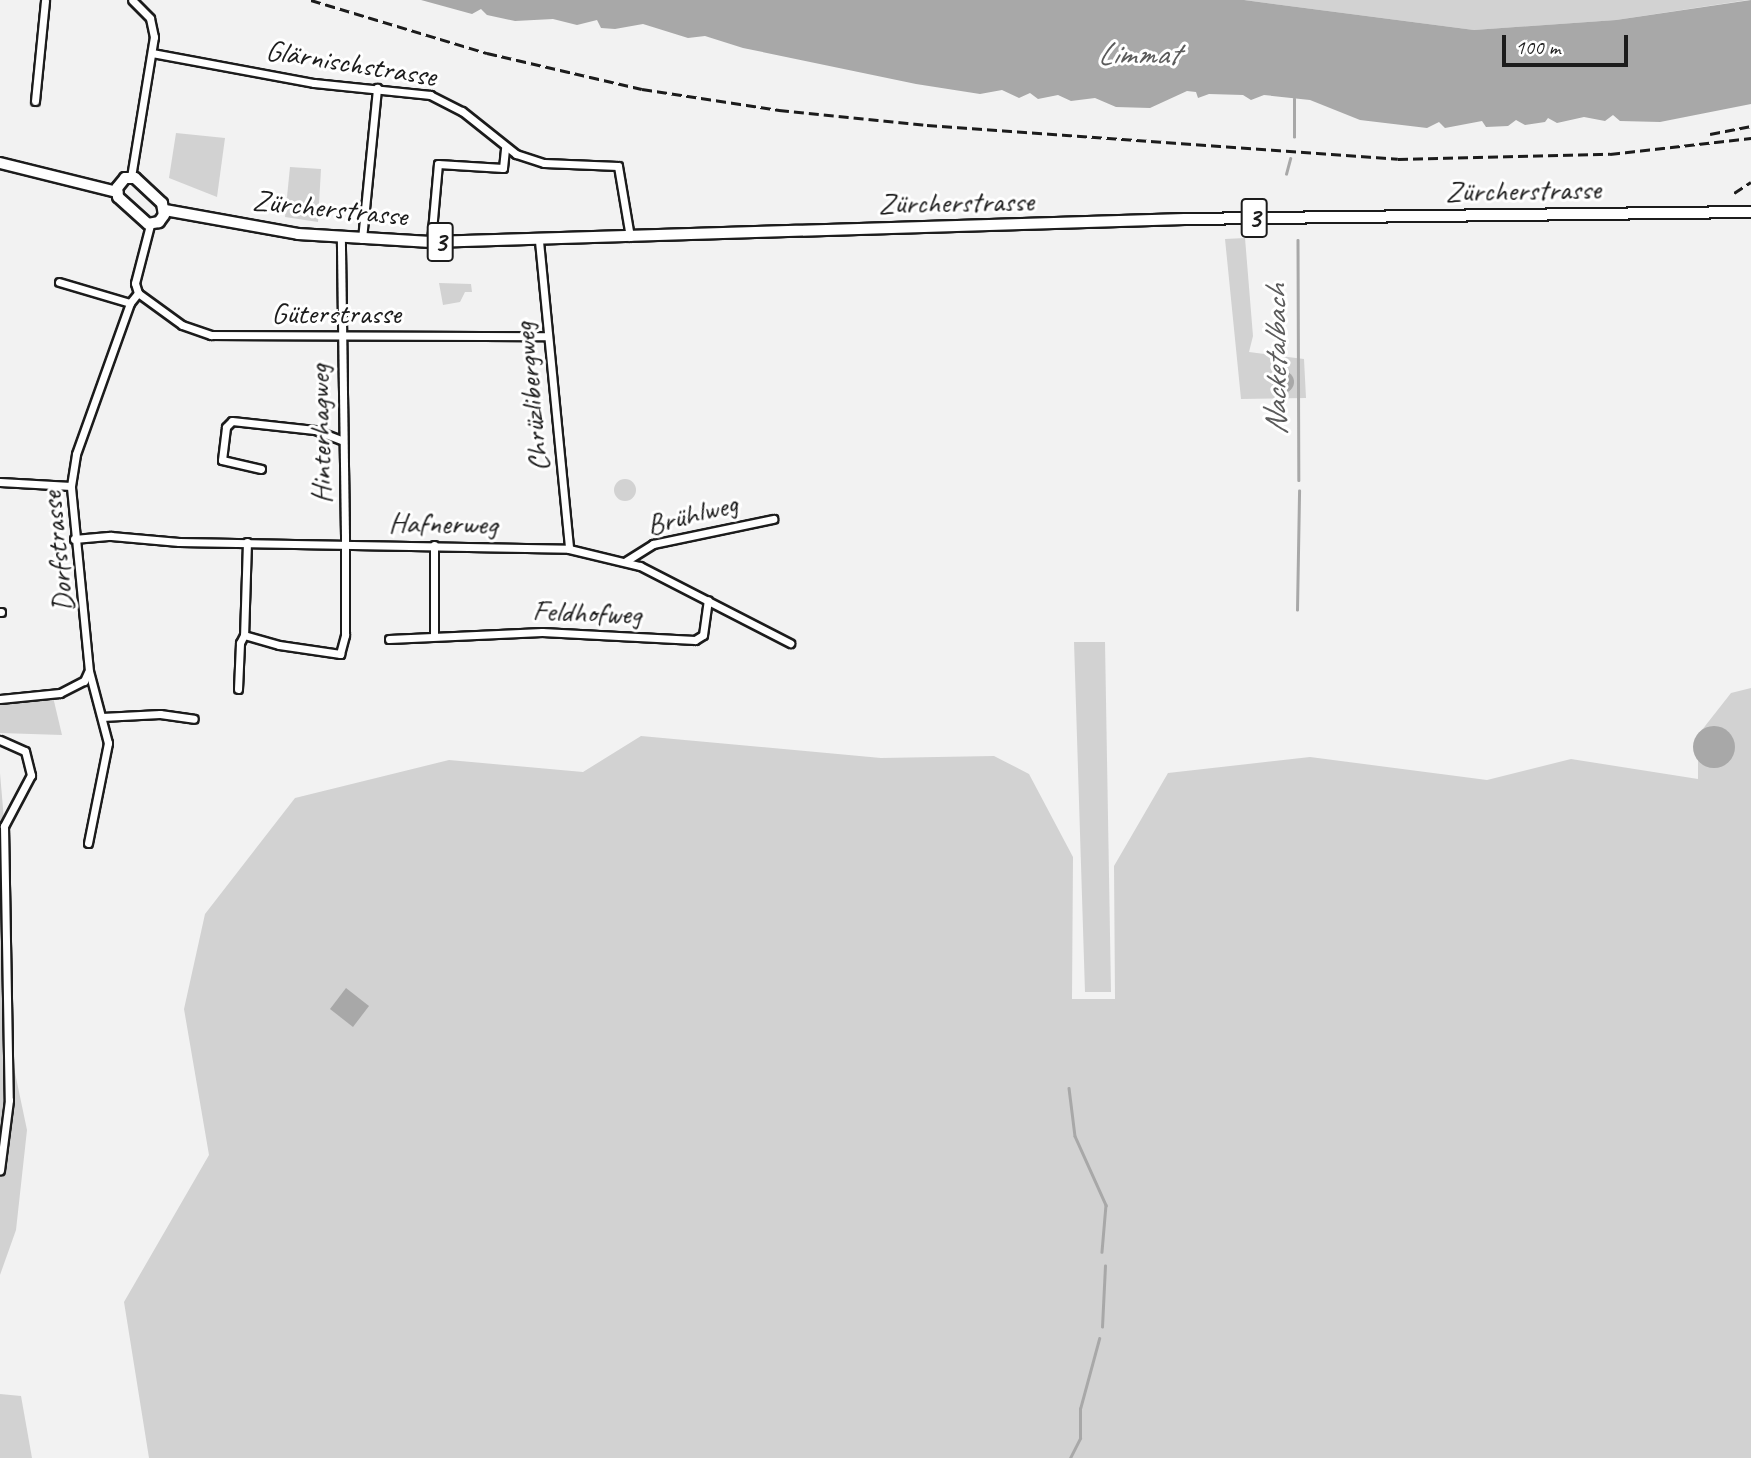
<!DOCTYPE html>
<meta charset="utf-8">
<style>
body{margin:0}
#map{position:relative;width:1751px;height:1458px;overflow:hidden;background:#f2f2f2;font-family:Caveat,sans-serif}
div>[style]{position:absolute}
.green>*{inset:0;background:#d2d2d2}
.round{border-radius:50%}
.water>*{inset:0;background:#a8a8a8}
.stream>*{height:2.5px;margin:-1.25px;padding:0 1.25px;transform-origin:1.25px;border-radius:1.25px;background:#a8a8a8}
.roads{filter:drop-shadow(2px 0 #1c1c1c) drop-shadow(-2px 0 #1c1c1c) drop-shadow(0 2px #1c1c1c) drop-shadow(0 -2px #1c1c1c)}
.street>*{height:7px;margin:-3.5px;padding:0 3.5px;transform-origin:3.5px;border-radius:3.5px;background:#fff}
.primary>*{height:10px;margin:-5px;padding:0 5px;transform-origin:5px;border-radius:5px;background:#fff}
.rail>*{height:2.5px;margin-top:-1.25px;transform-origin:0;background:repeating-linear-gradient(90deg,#1c1c1c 0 10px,transparent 0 15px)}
span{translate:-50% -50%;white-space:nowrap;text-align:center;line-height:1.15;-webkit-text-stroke:6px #fff;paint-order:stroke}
.shield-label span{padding:2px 5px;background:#fff;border:2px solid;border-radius:5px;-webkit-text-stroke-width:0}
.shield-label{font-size:28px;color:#1c1c1c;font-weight:700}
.street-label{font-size:30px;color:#1c1c1c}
.water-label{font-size:32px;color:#5b5b5b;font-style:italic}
.scale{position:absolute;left:1502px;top:35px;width:126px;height:32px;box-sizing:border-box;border:4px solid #1c1c1c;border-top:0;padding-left:9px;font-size:21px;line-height:24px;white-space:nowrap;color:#1c1c1c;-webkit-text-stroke:5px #fff;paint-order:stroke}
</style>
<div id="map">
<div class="green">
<div style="clip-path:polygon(1244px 0,1748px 0,1616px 20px,1474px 30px)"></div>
<div style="clip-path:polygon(176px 133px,225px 138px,217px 197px,169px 178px)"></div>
<div style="clip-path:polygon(290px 167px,321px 169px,318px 222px,285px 217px)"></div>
<div style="clip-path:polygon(1245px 238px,1253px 336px,1249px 352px,1304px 359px,1306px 398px,1241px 399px,1225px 239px)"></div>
<div style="clip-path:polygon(439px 283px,471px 284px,472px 292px,465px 292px,460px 302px,443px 305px)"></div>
<div class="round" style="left:614px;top:479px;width:22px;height:22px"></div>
<div style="clip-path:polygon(1074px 642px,1105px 642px,1111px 992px,1085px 992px)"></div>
<div style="clip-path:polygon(1751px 688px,1751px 1458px,149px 1458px,124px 1302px,209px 1155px,184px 1009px,205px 914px,295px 798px,449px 760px,583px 772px,641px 736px,881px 758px,994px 756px,1029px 774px,1073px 857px,1072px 999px,1115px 999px,1114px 866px,1168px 773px,1310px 757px,1487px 780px,1571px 759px,1698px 779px,1698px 735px,1731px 693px)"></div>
<div style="clip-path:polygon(53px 697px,62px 735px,0 733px,0 704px)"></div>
<div style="clip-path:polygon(0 773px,8px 867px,5px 1025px,27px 1130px,16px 1230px,0 1275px)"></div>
<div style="clip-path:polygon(0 1394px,21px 1396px,32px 1458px,0 1458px)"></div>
</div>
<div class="water">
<div style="clip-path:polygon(421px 0,1244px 0,1474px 30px,1616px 20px,1751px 0,1751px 104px,1660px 122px,1620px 121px,1613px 115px,1605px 121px,1584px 117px,1557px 123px,1548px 118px,1545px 122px,1525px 125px,1516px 120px,1508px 126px,1486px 127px,1482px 121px,1445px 128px,1439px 122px,1427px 128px,1360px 120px,1310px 100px,1264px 95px,1251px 100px,1243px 95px,1209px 94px,1198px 98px,1196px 92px,1187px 91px,1150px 108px,1116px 107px,1095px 98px,1071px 101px,1058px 95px,1038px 99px,1030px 93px,1019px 98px,1002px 90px,980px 94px,916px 84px,743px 48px,705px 36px,688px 38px,643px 24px,615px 29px,601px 28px,597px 20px,577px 25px,553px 19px,515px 21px,487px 15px,481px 9px,472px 14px)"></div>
<div class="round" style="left:1272px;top:371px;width:22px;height:22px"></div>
<div class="round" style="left:1693px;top:726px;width:42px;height:42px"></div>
<div style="clip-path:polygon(346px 988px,369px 1006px,353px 1027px,330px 1009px)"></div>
</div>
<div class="stream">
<div style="left:1294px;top:137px;width:38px;rotate:-90deg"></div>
<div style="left:1286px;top:174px;width:16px;rotate:-75deg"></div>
<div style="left:1298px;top:240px;width:240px;rotate:89.8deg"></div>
<div style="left:1297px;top:610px;width:119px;rotate:-89deg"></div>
<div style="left:1069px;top:1088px;width:48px;rotate:82.9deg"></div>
<div style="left:1075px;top:1136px;width:76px;rotate:65.8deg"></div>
<div style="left:1106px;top:1205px;width:47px;rotate:94.9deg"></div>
<div style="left:1102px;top:1327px;width:61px;rotate:-87.2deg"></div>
<div style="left:1070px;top:1458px;width:22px;rotate:-63deg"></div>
<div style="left:1080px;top:1438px;width:29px;rotate:-90deg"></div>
<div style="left:1080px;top:1409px;width:73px;rotate:-74.8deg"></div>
</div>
<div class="roads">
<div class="street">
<div style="left:152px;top:53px;width:165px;rotate:10.5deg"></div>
<div style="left:314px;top:83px;width:117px;rotate:5.9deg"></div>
<div style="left:430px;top:95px;width:36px;rotate:27deg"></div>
<div style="left:462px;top:111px;width:69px;rotate:38.5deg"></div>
<div style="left:516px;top:154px;width:29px;rotate:18deg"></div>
<div style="left:544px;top:163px;width:74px;rotate:2.3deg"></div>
<div style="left:618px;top:166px;width:72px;rotate:80.4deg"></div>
<div style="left:35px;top:101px;width:101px;rotate:-84.3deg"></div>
<div style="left:131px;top:177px;width:142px;rotate:-80.7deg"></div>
<div style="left:154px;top:37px;width:19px;rotate:-102deg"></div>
<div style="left:150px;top:18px;width:25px;rotate:-135deg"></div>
<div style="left:362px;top:239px;width:152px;rotate:-84.3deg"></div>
<div style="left:539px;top:241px;width:309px;rotate:84.4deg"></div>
<div style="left:431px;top:242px;width:78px;rotate:-84.9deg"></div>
<div style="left:438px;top:164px;width:65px;rotate:3.5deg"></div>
<div style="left:503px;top:168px;width:20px;rotate:-84deg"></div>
<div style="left:59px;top:282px;width:74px;rotate:16.5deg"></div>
<div style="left:138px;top:293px;width:54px;rotate:36deg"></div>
<div style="left:182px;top:325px;width:31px;rotate:19deg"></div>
<div style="left:211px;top:335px;width:335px;rotate:0.2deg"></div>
<div style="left:261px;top:469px;width:40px;rotate:-167deg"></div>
<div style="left:222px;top:460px;width:33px;rotate:-83deg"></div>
<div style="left:226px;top:427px;width:8px;rotate:-45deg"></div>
<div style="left:232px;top:421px;width:83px;rotate:6.2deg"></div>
<div style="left:315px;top:430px;width:30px;rotate:21deg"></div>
<div style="left:0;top:482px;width:71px;rotate:3.2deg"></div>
<div style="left:74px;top:539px;width:37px;rotate:-5deg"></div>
<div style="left:111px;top:536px;width:68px;rotate:5deg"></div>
<div style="left:179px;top:542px;width:390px;rotate:1deg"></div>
<div style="left:569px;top:549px;width:73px;rotate:13.5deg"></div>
<div style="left:640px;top:566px;width:169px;rotate:27.2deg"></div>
<div style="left:247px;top:542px;width:93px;rotate:91.8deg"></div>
<div style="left:244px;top:635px;width:36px;rotate:16deg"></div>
<div style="left:279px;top:645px;width:62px;rotate:8.4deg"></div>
<div style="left:340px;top:654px;width:20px;rotate:-75deg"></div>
<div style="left:345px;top:635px;width:100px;rotate:-90deg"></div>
<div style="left:345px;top:535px;width:296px;rotate:-90.8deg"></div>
<div style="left:626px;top:561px;width:32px;rotate:-32deg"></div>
<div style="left:653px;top:544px;width:123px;rotate:-11.8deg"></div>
<div style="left:0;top:612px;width:1px"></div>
<div style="left:434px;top:636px;width:91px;rotate:-90deg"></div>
<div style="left:389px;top:639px;width:153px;rotate:-2.6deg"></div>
<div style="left:542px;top:632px;width:153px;rotate:3deg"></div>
<div style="left:695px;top:640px;width:9px;rotate:-32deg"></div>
<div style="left:703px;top:635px;width:35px;rotate:-82deg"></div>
<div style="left:238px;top:689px;width:46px;rotate:-87.5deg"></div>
<div style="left:240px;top:643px;width:9px;rotate:-63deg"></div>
<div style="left:0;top:699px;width:60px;rotate:-5.7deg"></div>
<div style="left:60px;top:693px;width:27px;rotate:-27deg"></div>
<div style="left:84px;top:681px;width:10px;rotate:-66deg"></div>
<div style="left:102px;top:717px;width:58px;rotate:-3deg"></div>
<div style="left:160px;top:714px;width:34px;rotate:8deg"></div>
<div style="left:0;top:740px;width:27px;rotate:24deg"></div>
<div style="left:25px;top:751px;width:25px;rotate:76deg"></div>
<div style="left:31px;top:775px;width:58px;rotate:117.9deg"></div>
<div style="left:4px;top:826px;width:274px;rotate:89deg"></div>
<div style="left:9px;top:1100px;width:71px;rotate:97.3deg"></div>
<div style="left:88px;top:843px;width:102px;rotate:-78.7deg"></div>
<div style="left:108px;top:743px;width:74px;rotate:-104.8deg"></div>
<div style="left:89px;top:671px;width:186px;rotate:-95.6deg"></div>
<div style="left:71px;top:486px;width:32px;rotate:-81deg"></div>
<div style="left:76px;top:454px;width:160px;rotate:-70.3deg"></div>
<div style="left:130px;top:303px;width:13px;rotate:-51deg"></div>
<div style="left:138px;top:293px;width:10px;rotate:-107deg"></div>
<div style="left:135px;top:283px;width:60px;rotate:-75.5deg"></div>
</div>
<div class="primary">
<div style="left:0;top:163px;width:121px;rotate:13.9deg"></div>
<div style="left:125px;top:178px;width:10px"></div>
<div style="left:135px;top:178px;width:37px;rotate:43deg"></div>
<div style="left:162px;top:203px;width:12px;rotate:81deg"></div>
<div style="left:164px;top:215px;width:9px;rotate:126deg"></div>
<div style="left:159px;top:222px;width:11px;rotate:170deg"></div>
<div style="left:148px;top:224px;width:40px;rotate:-138deg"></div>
<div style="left:118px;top:197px;width:9px;rotate:-96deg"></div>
<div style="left:117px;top:188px;width:13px;rotate:-51deg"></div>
<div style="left:165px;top:210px;width:135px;rotate:10.2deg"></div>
<div style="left:298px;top:234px;width:133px;rotate:3.4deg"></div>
<div style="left:431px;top:242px;width:754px;rotate:-1.75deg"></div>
<div style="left:1185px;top:219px;width:566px;rotate:-0.71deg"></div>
</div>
</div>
<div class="rail">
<div style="left:311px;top:0;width:184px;rotate:16.8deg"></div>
<div style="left:487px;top:53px;width:159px;rotate:13.1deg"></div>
<div style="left:642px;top:89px;width:139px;rotate:8.7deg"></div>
<div style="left:779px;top:110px;width:149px;rotate:5.8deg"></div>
<div style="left:927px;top:125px;width:472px;rotate:4.1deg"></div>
<div style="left:1398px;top:159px;width:212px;rotate:-1.4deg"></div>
<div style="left:1610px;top:154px;width:142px;rotate:-6.5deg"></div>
<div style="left:1710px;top:134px;width:42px;rotate:-11deg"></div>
<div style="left:1734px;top:193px;width:20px;rotate:-33deg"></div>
</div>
<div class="shield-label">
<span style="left:1254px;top:218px">3</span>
<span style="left:440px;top:242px">3</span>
</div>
<div class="street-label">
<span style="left:351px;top:63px;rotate:9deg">Glärnischstrasse</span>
<span style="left:1523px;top:190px;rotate:-1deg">Zürcherstrasse</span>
<span style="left:956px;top:202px;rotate:-1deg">Zürcherstrasse</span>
<span style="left:330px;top:208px;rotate:6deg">Zürcherstrasse</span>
<span style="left:336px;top:313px">Güterstrasse</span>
<span style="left:531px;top:397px;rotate:-96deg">Chrüzlibergweg</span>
<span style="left:320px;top:434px;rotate:-91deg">Hinterhagweg</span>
<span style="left:692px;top:514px;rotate:-14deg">Brühlweg</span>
<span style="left:443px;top:523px;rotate:1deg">Hafnerweg</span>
<span style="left:57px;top:552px;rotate:-96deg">Dorfstrasse</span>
<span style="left:587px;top:612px;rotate:2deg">Feldhofweg</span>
</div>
<div class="water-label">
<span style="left:1138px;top:54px">Limmat</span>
<span style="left:1276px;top:360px;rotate:-90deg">Nacketalbach</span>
</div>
<div class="scale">100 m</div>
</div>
